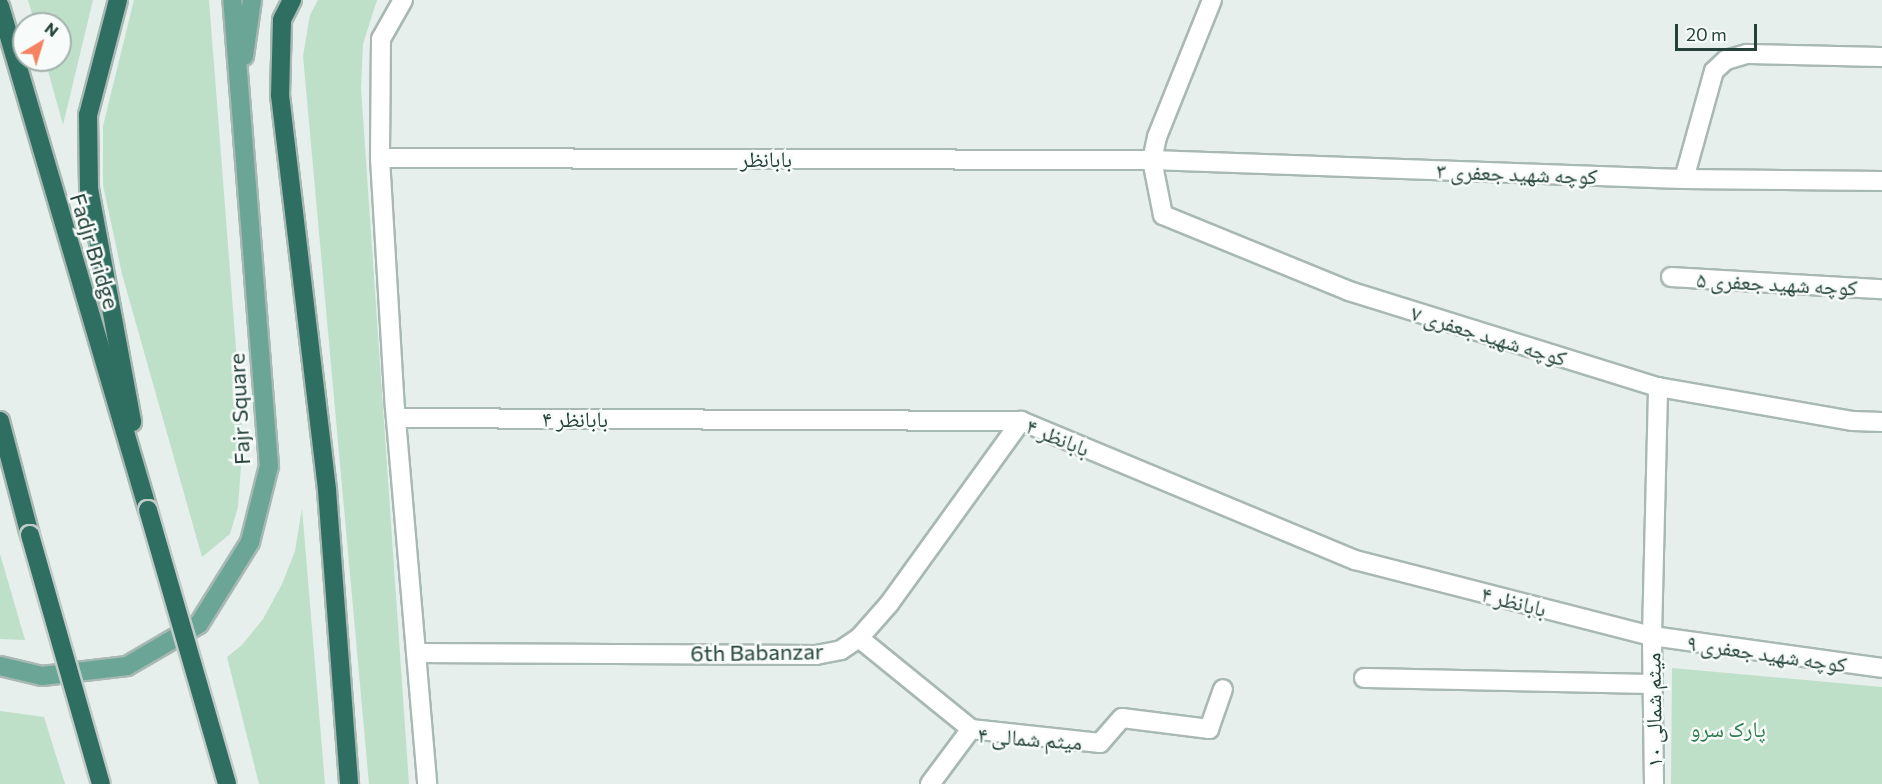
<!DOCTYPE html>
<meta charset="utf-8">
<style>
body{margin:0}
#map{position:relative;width:1882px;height:784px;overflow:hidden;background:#e6efeb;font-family:Commissioner,"Noto Naskh Arabic",sans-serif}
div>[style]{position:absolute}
.green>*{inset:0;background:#bfe0c8}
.roads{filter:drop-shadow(2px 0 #a8b8b2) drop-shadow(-2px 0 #a8b8b2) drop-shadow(0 2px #a8b8b2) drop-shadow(0 -2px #a8b8b2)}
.minor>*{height:18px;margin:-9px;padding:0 9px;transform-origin:9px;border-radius:9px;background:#fff}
.major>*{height:18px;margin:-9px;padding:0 9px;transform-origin:9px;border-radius:9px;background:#6aa596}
.highway>*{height:18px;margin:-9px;padding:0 9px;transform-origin:9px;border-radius:9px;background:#2f6f62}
.bridges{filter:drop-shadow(2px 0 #c2cac8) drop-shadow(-2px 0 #c2cac8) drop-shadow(0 2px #c2cac8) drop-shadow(0 -2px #c2cac8)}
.highway-bridge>*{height:18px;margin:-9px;padding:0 9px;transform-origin:9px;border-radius:9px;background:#2f6f62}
span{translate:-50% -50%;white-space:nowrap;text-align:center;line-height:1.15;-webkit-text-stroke:5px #f7fbf9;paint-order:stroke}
.street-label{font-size:22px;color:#24423a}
.park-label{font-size:22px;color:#2d7a4b}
.north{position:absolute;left:12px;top:12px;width:60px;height:60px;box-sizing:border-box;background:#f7fbf9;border:2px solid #a3b1ad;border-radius:50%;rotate:38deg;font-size:16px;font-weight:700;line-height:24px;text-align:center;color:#24423a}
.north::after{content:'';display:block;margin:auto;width:21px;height:27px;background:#f4845f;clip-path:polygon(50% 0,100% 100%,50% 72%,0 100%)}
.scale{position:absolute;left:1675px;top:24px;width:82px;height:27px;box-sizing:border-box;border:3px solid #24423a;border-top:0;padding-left:8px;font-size:18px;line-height:21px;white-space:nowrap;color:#24423a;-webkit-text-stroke:4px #f7fbf9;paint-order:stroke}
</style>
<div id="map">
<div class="green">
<div style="clip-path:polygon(28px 0,93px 0,63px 125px,45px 60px,60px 60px,60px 24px,35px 24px)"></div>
<div style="clip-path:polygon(134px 0,209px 0,243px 439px,238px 507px,230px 534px,202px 557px,122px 274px,103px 185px,103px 126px)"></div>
<div style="clip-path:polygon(318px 0,377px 0,363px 44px,361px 88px,409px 784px,369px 784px,303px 56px,310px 15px)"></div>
<div style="clip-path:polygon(302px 508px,325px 784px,259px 784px,227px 657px,242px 645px,263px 619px,282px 584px,295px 551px)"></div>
<div style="clip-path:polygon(0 554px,25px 640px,0 639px)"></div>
<div style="clip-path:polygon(1672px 668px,1882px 687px,1882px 784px,1671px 784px)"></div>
<div style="clip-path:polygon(0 711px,44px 717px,65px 784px,0 784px)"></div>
</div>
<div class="roads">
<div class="minor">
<div style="left:403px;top:0;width:45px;rotate:119.4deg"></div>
<div style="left:381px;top:39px;width:119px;rotate:90.5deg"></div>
<div style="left:380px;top:158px;width:250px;rotate:86.6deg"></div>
<div style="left:395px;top:408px;width:377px;rotate:85.1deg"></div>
<div style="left:1212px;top:0;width:148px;rotate:111.9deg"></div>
<div style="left:1157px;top:137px;width:24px;rotate:102deg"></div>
<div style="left:1152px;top:160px;width:56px;rotate:78.7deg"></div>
<div style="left:1163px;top:215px;width:201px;rotate:22.2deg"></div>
<div style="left:1349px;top:291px;width:324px;rotate:17.3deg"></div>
<div style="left:1658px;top:387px;width:198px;rotate:9.9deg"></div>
<div style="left:1853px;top:421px;width:29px;rotate:2deg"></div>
<div style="left:380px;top:158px;width:772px;rotate:0.15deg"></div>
<div style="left:1152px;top:160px;width:532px;rotate:2.05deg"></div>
<div style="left:1684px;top:179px;width:198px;rotate:0.6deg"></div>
<div style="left:1684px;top:179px;width:112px;rotate:-74.5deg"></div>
<div style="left:1714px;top:71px;width:16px;rotate:-43deg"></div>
<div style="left:1726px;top:60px;width:22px;rotate:-16deg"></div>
<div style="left:1747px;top:54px;width:135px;rotate:1.3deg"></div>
<div style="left:1671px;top:277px;width:211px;rotate:3.3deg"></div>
<div style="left:396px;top:418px;width:625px;rotate:0.28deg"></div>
<div style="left:1021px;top:421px;width:362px;rotate:22.6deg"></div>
<div style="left:1355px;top:560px;width:307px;rotate:14.4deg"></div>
<div style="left:1652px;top:636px;width:232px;rotate:7.9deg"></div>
<div style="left:859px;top:638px;width:144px;rotate:39.1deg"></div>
<div style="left:416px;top:653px;width:400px;rotate:0.3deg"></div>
<div style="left:816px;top:655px;width:25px;rotate:-11deg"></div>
<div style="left:841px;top:650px;width:22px;rotate:-34deg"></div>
<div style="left:859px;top:638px;width:45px;rotate:-48.6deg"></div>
<div style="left:889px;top:604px;width:226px;rotate:-54.2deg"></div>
<div style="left:1364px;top:678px;width:289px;rotate:1.2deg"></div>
<div style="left:930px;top:784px;width:69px;rotate:-53.3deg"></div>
<div style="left:971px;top:729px;width:130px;rotate:6.2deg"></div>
<div style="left:1100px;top:743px;width:33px;rotate:-49deg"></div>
<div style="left:1122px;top:718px;width:88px;rotate:7.2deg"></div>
<div style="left:1209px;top:729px;width:42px;rotate:-70.7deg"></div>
<div style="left:1654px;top:784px;width:148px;rotate:-90.8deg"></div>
<div style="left:1652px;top:636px;width:249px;rotate:-88.6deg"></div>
</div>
<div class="major">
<div style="left:244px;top:56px;width:57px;rotate:-81.9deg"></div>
<div style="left:0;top:666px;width:43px;rotate:13.4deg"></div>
<div style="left:42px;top:676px;width:86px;rotate:-6.7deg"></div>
<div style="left:127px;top:666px;width:83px;rotate:-30.3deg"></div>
<div style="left:199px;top:624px;width:97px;rotate:-58.1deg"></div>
<div style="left:250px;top:542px;width:78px;rotate:-76deg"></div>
<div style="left:269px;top:466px;width:467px;rotate:-94.5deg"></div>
</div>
<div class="highway">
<div style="left:118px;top:0;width:119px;rotate:104.6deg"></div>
<div style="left:88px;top:115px;width:74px;rotate:89.2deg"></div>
<div style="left:89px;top:189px;width:237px;rotate:79.5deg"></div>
<div style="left:292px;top:0;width:22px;rotate:117deg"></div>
<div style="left:282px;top:20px;width:75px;rotate:91.5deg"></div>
<div style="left:280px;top:95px;width:398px;rotate:83.2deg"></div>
<div style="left:327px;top:490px;width:295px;rotate:85.7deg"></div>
<div style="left:0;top:6px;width:525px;rotate:73.64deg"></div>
<div style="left:0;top:421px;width:118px;rotate:75.3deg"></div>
</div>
</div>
<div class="bridges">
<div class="highway-bridge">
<div style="left:148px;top:510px;width:285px;rotate:73.9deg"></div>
<div style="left:30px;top:535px;width:259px;rotate:74.1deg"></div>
</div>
</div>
<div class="street-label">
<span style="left:766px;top:159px">بابانظر</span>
<span style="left:1517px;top:173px;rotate:2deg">کوچه شهید جعفری ۳</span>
<span style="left:95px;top:251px;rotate:73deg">Fadjr Bridge</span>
<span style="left:1777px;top:283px;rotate:3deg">کوچه شهید جعفری ۵</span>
<span style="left:1489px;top:335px;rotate:17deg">کوچه شهید جعفری ۷</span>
<span style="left:239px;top:409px;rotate:-93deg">Fajr Square</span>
<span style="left:575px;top:419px">بابانظر ۴</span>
<span style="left:1058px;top:437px;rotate:22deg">بابانظر ۴</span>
<span style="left:1514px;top:601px;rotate:14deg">بابانظر ۴</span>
<span style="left:757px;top:652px;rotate:-1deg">6th Babanzar</span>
<span style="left:1767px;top:653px;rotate:8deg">کوچه شهید جعفری ۹</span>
<span style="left:1653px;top:710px;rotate:-91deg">میثم شمالی ۱۰</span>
<span style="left:1030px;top:738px;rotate:4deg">میثم شمالی ۴</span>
</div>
<div class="park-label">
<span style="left:1728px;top:729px">پارک سرو</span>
</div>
<div class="north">N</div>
<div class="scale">20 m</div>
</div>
